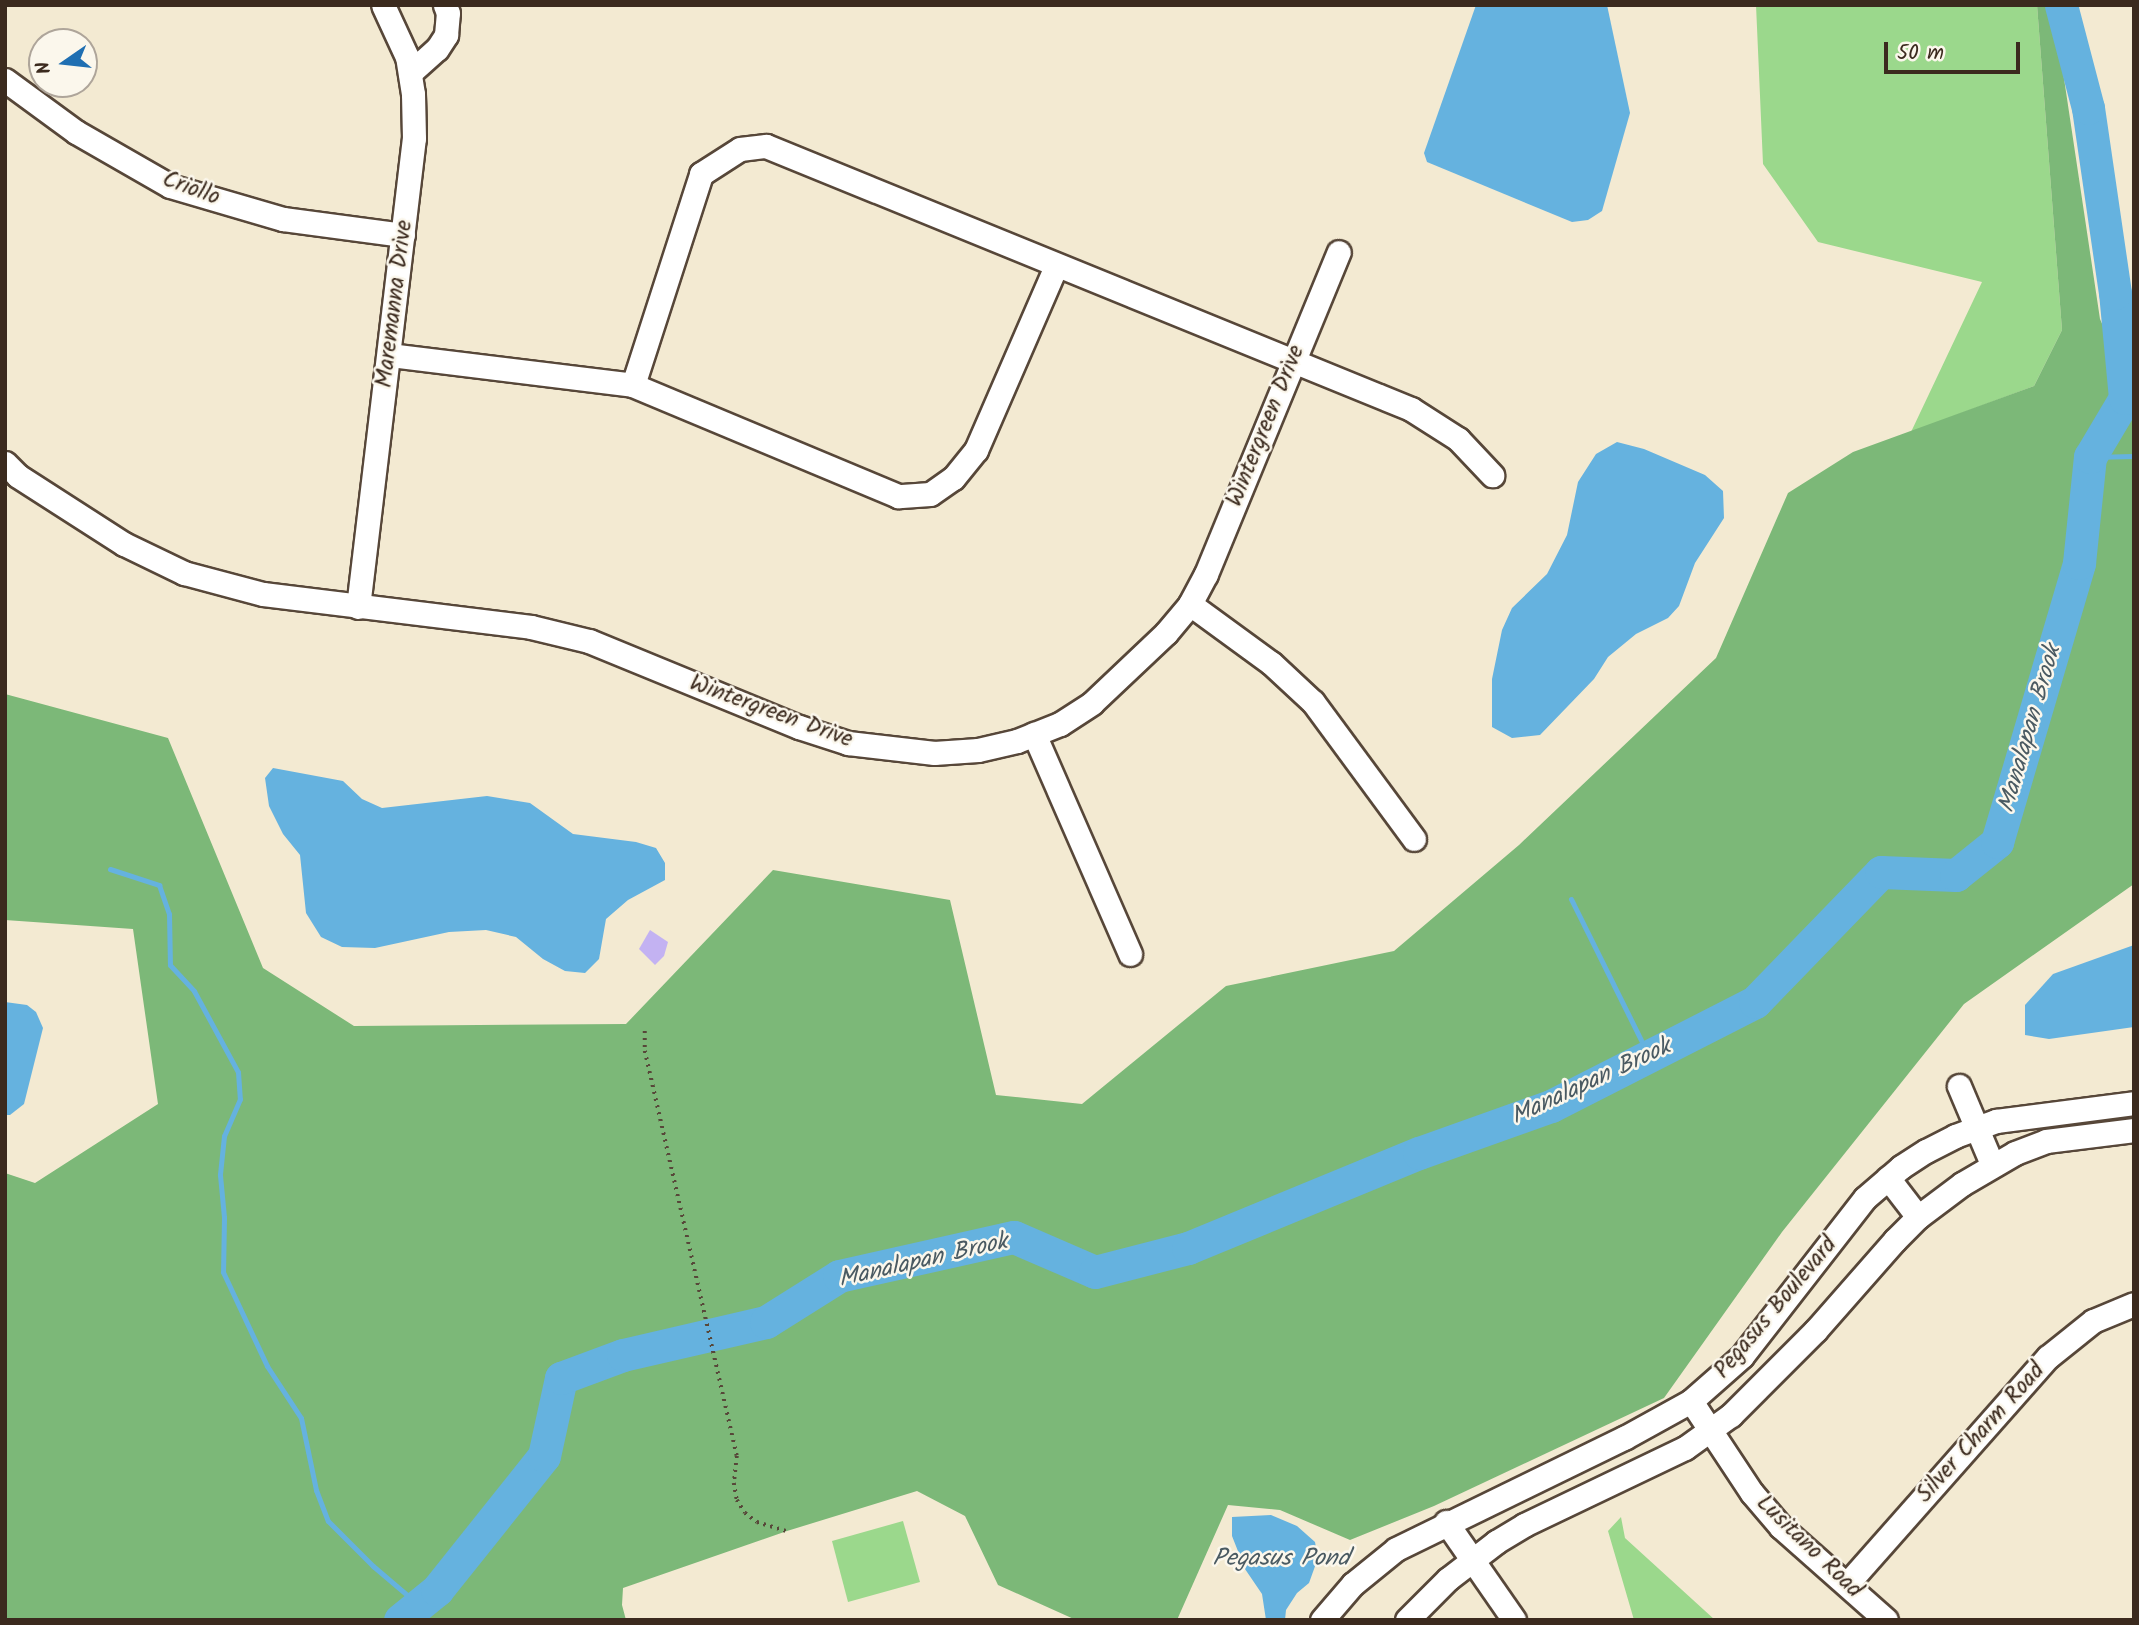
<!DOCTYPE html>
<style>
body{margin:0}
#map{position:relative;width:2139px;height:1625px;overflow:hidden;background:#f3ead2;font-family:Kalam,sans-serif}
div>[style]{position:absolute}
.green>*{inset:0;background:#9bd88c}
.forest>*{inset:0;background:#7cb878}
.water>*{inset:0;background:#65b2df}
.stream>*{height:5px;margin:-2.5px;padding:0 2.5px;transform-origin:2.5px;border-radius:2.5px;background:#65b2df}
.river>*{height:33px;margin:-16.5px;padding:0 16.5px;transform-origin:16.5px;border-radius:16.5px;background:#65b2df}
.building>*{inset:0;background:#c3b2f2}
.path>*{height:3.5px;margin-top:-1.75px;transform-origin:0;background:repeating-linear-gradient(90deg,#574739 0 2px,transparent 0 7px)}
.roads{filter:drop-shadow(2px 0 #574739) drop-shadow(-2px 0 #574739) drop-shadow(0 2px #574739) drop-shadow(0 -2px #574739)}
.minor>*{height:23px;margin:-11.5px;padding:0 11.5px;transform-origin:11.5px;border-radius:11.5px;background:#fff}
span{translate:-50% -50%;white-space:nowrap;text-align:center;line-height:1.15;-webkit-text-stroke:5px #fbf7ec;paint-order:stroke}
.street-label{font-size:23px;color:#3b2a1e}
.water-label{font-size:24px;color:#4a5a62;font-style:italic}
.frame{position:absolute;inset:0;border:7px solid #3b2a1e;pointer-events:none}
.north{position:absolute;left:28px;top:28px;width:70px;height:70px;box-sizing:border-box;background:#fbf7ec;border:2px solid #aea59a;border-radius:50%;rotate:256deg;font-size:19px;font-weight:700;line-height:28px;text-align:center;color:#3b2a1e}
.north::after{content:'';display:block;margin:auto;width:24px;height:32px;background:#1f6fb2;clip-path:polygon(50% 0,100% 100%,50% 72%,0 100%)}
.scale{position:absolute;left:1884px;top:42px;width:136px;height:32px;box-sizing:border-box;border:4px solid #3b2a1e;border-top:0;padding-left:9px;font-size:21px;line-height:24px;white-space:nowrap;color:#3b2a1e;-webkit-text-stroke:5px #fbf7ec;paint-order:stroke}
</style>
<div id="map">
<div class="green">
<div style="clip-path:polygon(1756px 5px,2037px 5px,2062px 330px,2034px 386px,1911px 432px,1982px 282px,1818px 242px,1763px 164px)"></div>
<div style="clip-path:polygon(1621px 1517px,1625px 1538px,1715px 1620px,1634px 1620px,1608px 1531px)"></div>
<div style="clip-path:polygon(903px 1521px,920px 1582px,848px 1602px,832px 1541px)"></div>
</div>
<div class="forest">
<div style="clip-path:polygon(2037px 5px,2053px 5px,2100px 319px,2134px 398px,2134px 884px,1964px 1004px,1782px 1232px,1664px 1398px,1434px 1506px,1350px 1540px,1280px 1510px,1228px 1505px,1177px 1620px,1076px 1620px,998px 1585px,965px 1516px,917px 1491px,787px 1531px,623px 1588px,622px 1605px,626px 1620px,5px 1620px,5px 1173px,35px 1183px,158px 1104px,133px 929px,5px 920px,5px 694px,168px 738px,263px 968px,354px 1026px,626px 1024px,773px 870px,950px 900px,996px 1095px,1082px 1104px,1226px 986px,1394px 951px,1519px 845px,1716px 658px,1788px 493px,1853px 452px,2034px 386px,2062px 330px)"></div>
</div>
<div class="water">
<div style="clip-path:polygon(1476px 5px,1607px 5px,1630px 113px,1602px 211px,1588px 220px,1572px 222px,1427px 162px,1424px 153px)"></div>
<div style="clip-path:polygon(1617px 442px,1644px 449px,1705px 475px,1723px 491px,1724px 518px,1695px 563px,1679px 606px,1668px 618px,1636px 634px,1608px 657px,1594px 679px,1540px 735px,1512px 738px,1492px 727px,1492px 679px,1502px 630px,1512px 608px,1547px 574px,1567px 535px,1578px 482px,1596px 454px)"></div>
<div style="clip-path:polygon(273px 768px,343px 781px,362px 799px,382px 808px,487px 796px,530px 803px,573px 834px,636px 842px,656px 848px,665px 863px,665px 880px,628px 900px,606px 919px,599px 959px,585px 973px,565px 971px,543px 959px,516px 937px,486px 930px,449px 932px,375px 948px,342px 947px,321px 937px,306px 913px,300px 855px,283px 834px,269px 806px,265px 778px)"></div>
<div style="clip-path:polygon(2134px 945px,2134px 1027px,2049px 1039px,2025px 1035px,2025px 1005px,2053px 974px)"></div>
<div style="clip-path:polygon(5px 1002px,27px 1005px,36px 1012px,43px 1028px,24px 1104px,10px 1115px,5px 1115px)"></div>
<div style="clip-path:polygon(1271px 1515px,1297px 1526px,1315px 1542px,1318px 1558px,1309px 1583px,1297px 1593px,1286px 1610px,1285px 1620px,1266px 1620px,1262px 1594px,1245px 1569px,1232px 1536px,1232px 1517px)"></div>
</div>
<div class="stream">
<div style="left:2090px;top:457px;width:44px;rotate:-1.3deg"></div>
<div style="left:110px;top:869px;width:52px;rotate:18.1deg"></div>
<div style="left:159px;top:885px;width:31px;rotate:71deg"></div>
<div style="left:169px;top:914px;width:51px;rotate:88.9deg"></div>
<div style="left:170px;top:965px;width:35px;rotate:47deg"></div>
<div style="left:194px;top:991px;width:92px;rotate:61.5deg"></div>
<div style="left:238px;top:1072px;width:27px;rotate:86deg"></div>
<div style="left:240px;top:1099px;width:40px;rotate:113.4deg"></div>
<div style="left:224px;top:1136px;width:39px;rotate:96deg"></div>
<div style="left:220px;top:1175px;width:42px;rotate:84.6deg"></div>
<div style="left:224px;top:1217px;width:55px;rotate:91deg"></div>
<div style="left:223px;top:1272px;width:104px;rotate:64.9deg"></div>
<div style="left:267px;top:1366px;width:62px;rotate:56.8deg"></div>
<div style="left:301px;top:1418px;width:74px;rotate:78.2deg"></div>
<div style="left:316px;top:1490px;width:33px;rotate:69deg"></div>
<div style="left:328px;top:1521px;width:64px;rotate:45deg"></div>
<div style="left:373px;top:1566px;width:60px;rotate:40.3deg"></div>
<div style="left:1571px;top:899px;width:175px;rotate:63.6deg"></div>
</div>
<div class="river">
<div style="left:400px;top:1620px;width:48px;rotate:-39deg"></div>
<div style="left:437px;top:1590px;width:171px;rotate:-51.4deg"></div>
<div style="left:544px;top:1456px;width:80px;rotate:-77.7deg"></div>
<div style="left:561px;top:1378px;width:66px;rotate:-20.4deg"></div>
<div style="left:623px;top:1355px;width:147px;rotate:-13deg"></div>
<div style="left:766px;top:1322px;width:86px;rotate:-32.2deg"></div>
<div style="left:839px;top:1276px;width:179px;rotate:-12.6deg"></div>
<div style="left:1014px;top:1237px;width:88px;rotate:23.4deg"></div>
<div style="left:1095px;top:1272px;width:96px;rotate:-14.5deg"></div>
<div style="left:1188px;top:1248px;width:250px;rotate:-22.4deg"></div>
<div style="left:1419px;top:1153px;width:140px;rotate:-19.6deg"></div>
<div style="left:1551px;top:1106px;width:229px;rotate:-27deg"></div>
<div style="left:1755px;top:1002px;width:181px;rotate:-45.9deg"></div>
<div style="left:1881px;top:872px;width:75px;rotate:2.3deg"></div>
<div style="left:1956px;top:875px;width:53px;rotate:-38.8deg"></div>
<div style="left:1997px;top:842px;width:291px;rotate:-73.6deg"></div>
<div style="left:2079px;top:563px;width:107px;rotate:-84.1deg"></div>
<div style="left:2090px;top:457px;width:69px;rotate:-59.3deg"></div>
<div style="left:2125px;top:398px;width:105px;rotate:-95.4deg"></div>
<div style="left:2115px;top:293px;width:187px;rotate:-98.3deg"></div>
<div style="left:2088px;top:108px;width:106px;rotate:-104.7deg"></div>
</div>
<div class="building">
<div style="clip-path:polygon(650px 930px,668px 942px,664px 956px,655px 965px,639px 949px)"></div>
</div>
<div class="path">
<div style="left:645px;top:1031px;width:20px;rotate:90deg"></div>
<div style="left:645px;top:1051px;width:415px;rotate:77.2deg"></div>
<div style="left:737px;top:1456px;width:27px;rotate:96deg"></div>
<div style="left:734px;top:1483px;width:17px;rotate:80deg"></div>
<div style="left:737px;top:1500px;width:15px;rotate:58deg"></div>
<div style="left:745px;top:1513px;width:15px;rotate:37deg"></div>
<div style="left:757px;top:1522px;width:31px;rotate:17deg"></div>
</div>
<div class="roads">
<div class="minor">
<div style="left:410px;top:73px;width:36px;rotate:-42deg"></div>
<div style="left:437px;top:49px;width:17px;rotate:-57deg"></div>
<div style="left:446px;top:35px;width:22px;rotate:-85deg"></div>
<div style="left:448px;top:13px;width:9px;rotate:-111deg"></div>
<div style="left:5px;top:80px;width:88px;rotate:36.2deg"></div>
<div style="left:76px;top:132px;width:108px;rotate:29.9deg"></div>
<div style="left:170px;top:186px;width:118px;rotate:16.3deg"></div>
<div style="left:283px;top:219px;width:121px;rotate:7.6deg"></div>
<div style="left:1056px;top:266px;width:201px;rotate:113.5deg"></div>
<div style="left:976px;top:450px;width:36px;rotate:129deg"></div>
<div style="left:953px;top:478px;width:28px;rotate:145deg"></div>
<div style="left:930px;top:494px;width:32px;rotate:176deg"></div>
<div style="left:898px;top:496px;width:287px;rotate:-157.3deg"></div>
<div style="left:633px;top:385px;width:222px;rotate:-72.1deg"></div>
<div style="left:701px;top:174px;width:46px;rotate:-32.7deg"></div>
<div style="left:740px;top:149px;width:26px;rotate:-7deg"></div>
<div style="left:766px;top:146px;width:697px;rotate:22.18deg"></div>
<div style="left:1411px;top:409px;width:56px;rotate:32.6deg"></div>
<div style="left:1458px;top:439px;width:50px;rotate:46.6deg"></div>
<div style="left:390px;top:355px;width:245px;rotate:7deg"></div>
<div style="left:5px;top:463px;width:18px;rotate:45deg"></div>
<div style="left:18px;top:476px;width:126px;rotate:32.7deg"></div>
<div style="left:124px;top:544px;width:67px;rotate:25.8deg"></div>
<div style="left:184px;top:573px;width:82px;rotate:14.9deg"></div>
<div style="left:263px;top:594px;width:270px;rotate:7deg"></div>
<div style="left:531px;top:627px;width:60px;rotate:13.6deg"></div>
<div style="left:589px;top:641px;width:227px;rotate:22.3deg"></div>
<div style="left:799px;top:727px;width:52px;rotate:18.1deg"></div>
<div style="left:848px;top:743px;width:87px;rotate:6.6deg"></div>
<div style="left:934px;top:753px;width:44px;rotate:-3.9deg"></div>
<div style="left:978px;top:750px;width:40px;rotate:-13deg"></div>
<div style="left:1017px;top:741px;width:46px;rotate:-21.6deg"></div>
<div style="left:1060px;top:724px;width:38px;rotate:-33deg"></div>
<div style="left:1092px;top:703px;width:102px;rotate:-43.4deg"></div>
<div style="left:1166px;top:633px;width:38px;rotate:-50deg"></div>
<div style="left:1190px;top:604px;width:34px;rotate:-62deg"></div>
<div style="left:1206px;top:574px;width:348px;rotate:-67.6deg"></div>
<div style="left:1190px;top:604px;width:100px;rotate:36.1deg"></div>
<div style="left:1271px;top:663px;width:57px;rotate:42.9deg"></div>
<div style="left:1313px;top:702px;width:170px;rotate:53.6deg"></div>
<div style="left:358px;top:607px;width:472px;rotate:-83.2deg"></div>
<div style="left:414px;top:138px;width:44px;rotate:-91.3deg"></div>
<div style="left:413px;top:94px;width:37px;rotate:-99deg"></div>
<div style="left:407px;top:57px;width:57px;rotate:-114.8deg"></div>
<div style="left:1034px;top:734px;width:240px;rotate:66.4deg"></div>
<div style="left:1959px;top:1086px;width:85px;rotate:67.1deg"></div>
<div style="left:1888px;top:1178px;width:49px;rotate:52.4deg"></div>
<div style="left:1691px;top:1401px;width:110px;rotate:56.5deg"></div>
<div style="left:1752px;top:1493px;width:45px;rotate:49.5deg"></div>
<div style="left:1781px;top:1527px;width:140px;rotate:41.5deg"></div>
<div style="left:1446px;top:1522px;width:119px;rotate:55.2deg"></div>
<div style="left:1847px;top:1584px;width:303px;rotate:-48.5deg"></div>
<div style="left:2048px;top:1357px;width:58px;rotate:-38.7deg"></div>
<div style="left:2093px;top:1321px;width:44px;rotate:-22.5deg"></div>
<div style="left:1322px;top:1620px;width:48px;rotate:-49.3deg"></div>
<div style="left:1353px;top:1584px;width:55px;rotate:-39.1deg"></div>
<div style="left:1396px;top:1549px;width:254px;rotate:-26deg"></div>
<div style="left:1624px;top:1438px;width:77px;rotate:-28.9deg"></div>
<div style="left:1691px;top:1401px;width:68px;rotate:-41.4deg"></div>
<div style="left:1742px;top:1356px;width:200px;rotate:-52.1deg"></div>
<div style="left:1865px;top:1198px;width:48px;rotate:-40.7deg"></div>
<div style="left:1901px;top:1167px;width:30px;rotate:-33deg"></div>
<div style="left:1926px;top:1151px;width:33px;rotate:-27deg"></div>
<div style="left:1955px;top:1136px;width:44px;rotate:-20.1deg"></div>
<div style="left:1996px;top:1121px;width:139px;rotate:-7.4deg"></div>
<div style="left:1407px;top:1620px;width:58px;rotate:-45deg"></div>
<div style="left:1448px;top:1579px;width:61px;rotate:-37.6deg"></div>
<div style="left:1496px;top:1542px;width:33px;rotate:-31deg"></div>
<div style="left:1524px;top:1525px;width:178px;rotate:-25.6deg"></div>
<div style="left:1685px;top:1448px;width:57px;rotate:-35.7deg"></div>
<div style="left:1731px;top:1415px;width:119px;rotate:-45deg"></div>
<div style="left:1815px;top:1331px;width:121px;rotate:-48.7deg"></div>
<div style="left:1895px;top:1240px;width:33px;rotate:-45deg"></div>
<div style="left:1918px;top:1217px;width:55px;rotate:-36.9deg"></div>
<div style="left:1962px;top:1184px;width:61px;rotate:-30.3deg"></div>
<div style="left:2015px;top:1153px;width:33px;rotate:-21deg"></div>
<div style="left:2046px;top:1141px;width:89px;rotate:-7.1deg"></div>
</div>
</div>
<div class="street-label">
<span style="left:191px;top:189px;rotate:20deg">Criollo</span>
<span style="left:395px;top:304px;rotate:-83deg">Maremanna Drive</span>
<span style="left:1266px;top:426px;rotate:-68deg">Wintergreen Drive</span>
<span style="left:771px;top:712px;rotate:20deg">Wintergreen Drive</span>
<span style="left:1776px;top:1308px;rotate:-50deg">Pegasus Boulevard</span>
<span style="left:1981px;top:1433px;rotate:-48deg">Silver Charm Road</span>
<span style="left:1809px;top:1547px;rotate:44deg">Lusitano Road</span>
</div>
<div class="water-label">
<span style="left:2030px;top:729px;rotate:-74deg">Manalapan Brook</span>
<span style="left:1591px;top:1082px;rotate:-25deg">Manalapan Brook</span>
<span style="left:923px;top:1261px;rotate:-13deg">Manalapan Brook</span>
<span style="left:1281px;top:1559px">Pegasus Pond</span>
</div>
<div class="frame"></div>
<div class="north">N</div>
<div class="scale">50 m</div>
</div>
